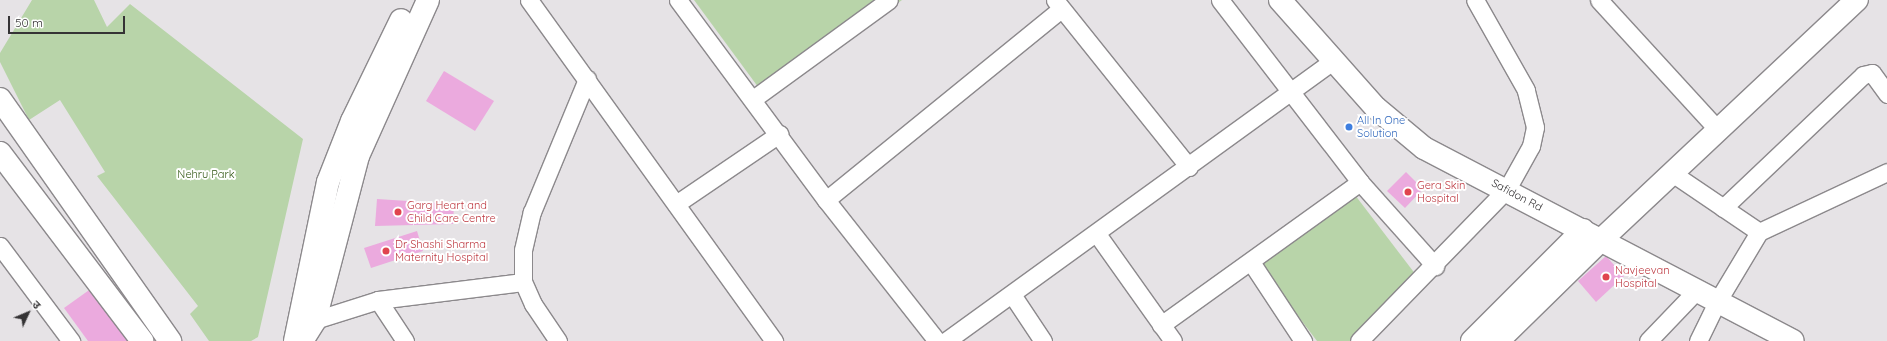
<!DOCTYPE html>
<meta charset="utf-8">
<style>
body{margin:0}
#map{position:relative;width:1887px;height:341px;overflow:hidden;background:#e6e3e6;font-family:Quicksand,"Noto Sans Devanagari",sans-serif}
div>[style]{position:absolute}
.green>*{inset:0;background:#b8d4a9}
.building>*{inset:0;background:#ebaade}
.roads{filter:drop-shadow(1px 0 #8c898c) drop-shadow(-1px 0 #8c898c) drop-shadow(0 1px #8c898c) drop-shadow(0 -1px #8c898c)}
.street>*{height:17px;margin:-8.5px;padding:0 8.5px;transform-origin:8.5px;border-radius:8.5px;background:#fff}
.secondary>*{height:22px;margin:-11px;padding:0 11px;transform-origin:11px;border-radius:11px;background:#fff}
.highway>*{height:22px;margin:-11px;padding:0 11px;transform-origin:11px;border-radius:11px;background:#fff}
.dots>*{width:11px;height:11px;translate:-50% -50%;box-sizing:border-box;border:2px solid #fff;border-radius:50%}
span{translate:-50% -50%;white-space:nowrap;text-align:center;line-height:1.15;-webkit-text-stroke:4px #fff;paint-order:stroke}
.shop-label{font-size:11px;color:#366cbe}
.left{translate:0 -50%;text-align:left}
.park-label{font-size:11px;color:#305612}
.health-label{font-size:11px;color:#be3a42}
.street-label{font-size:11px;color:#353335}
.north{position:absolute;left:8px;top:293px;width:40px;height:40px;-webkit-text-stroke:3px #fff;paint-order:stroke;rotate:46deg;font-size:11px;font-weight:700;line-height:16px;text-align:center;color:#353335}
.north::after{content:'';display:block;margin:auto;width:14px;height:18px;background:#353335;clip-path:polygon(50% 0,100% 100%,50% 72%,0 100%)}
.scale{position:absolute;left:8px;top:16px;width:117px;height:18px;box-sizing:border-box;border:2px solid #353335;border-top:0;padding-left:5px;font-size:12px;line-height:14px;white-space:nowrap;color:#353335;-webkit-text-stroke:3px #fff;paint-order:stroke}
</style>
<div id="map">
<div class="green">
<div style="clip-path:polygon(32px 0,94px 0,107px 27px,130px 4px,303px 139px,258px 337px,251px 341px,209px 341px,190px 314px,198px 306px,97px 176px,105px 172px,60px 100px,29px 120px,0 62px,0 53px)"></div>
<div style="clip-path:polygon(694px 0,902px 0,767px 99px)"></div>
<div style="clip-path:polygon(1355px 195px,1416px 275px,1350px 341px,1317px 341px,1260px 266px)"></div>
</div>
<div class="building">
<div style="clip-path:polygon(444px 71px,494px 101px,475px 131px,426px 101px)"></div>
<div style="clip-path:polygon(1406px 172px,1423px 189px,1405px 208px,1387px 191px)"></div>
<div style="clip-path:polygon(377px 199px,454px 204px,453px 224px,375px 226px)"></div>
<div style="clip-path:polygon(417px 231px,423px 251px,371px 268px,364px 248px)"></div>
<div style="clip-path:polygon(1606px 256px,1624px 276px,1596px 302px,1578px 281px)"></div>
<div style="clip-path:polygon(92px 288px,130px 339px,128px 341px,88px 341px,64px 308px)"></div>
</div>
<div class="roads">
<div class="street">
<div style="left:529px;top:0;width:420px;rotate:54.3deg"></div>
<div style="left:678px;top:0;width:249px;rotate:53.5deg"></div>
<div style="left:826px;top:200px;width:179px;rotate:51.8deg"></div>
<div style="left:1055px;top:0;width:214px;rotate:51.3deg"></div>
<div style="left:1220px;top:0;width:230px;rotate:52.4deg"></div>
<div style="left:1360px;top:182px;width:113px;rotate:48.2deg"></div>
<div style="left:1599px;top:0;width:176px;rotate:47.5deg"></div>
<div style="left:753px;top:99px;width:168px;rotate:-36.1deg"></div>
<div style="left:1672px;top:173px;width:105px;rotate:34.1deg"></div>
<div style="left:826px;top:200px;width:303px;rotate:-39.1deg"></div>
<div style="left:676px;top:204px;width:125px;rotate:-34.2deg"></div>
<div style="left:1723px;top:208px;width:193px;rotate:-43.5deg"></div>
<div style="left:1863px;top:75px;width:9px;rotate:-13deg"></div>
<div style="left:1872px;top:73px;width:26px;rotate:54deg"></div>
<div style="left:1097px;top:234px;width:131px;rotate:54.6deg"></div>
<div style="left:0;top:246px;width:119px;rotate:53.2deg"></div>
<div style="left:1251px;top:262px;width:95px;rotate:56.6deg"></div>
<div style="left:1013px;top:296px;width:54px;rotate:56.3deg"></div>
<div style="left:378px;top:300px;width:49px;rotate:56.6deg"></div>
<div style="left:315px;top:320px;width:66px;rotate:-17.6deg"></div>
<div style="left:378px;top:300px;width:146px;rotate:-7.1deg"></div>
<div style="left:1161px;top:325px;width:245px;rotate:-35.7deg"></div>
<div style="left:558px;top:341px;width:45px;rotate:-124deg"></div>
<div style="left:533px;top:304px;width:24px;rotate:-114deg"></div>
<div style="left:523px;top:282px;width:32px;rotate:-90deg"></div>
<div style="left:523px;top:250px;width:39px;rotate:-77deg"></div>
<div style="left:532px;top:212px;width:144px;rotate:-67.5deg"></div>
<div style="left:946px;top:341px;width:475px;rotate:-35.9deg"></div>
<div style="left:1359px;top:341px;width:212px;rotate:-45.8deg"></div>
<div style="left:1507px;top:189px;width:49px;rotate:-60.8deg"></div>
<div style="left:1531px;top:146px;width:19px;rotate:-78deg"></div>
<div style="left:1535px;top:127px;width:38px;rotate:-104deg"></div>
<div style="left:1526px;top:90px;width:103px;rotate:-119.5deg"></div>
<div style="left:1648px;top:341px;width:68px;rotate:-46.2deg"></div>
<div style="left:1698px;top:341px;width:43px;rotate:-64deg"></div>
<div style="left:1717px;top:302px;width:82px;rotate:-59deg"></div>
<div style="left:1759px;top:232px;width:141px;rotate:-25.1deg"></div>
</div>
<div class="secondary">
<div style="left:1280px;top:0;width:144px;rotate:48.4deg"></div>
<div style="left:1376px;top:108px;width:62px;rotate:39.8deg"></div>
<div style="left:1424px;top:148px;width:416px;rotate:27.6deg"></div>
<div style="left:295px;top:341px;width:162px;rotate:-78.3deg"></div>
<div style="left:328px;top:182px;width:66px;rotate:-68.5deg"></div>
<div style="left:352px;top:121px;width:112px;rotate:-64.1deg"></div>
<div style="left:302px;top:341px;width:25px;rotate:-58deg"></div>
<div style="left:315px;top:320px;width:170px;rotate:-75.3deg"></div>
<div style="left:358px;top:156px;width:171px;rotate:-65.8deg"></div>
<div style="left:1472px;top:341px;width:157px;rotate:-45deg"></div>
<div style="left:1498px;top:341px;width:144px;rotate:-44.4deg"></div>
<div style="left:1601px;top:240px;width:351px;rotate:-43.2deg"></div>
</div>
<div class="highway">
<div style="left:0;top:99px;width:296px;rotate:54.9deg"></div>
<div style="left:0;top:153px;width:236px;rotate:52.9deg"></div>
</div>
</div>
<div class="dots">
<div style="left:1349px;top:127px;background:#3f7fe0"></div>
<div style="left:1408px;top:192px;background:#e0444e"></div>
<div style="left:398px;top:212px;background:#e0444e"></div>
<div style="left:386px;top:251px;background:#e0444e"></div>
<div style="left:1606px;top:277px;background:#e0444e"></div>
</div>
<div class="shop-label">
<span class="left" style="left:1357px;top:127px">All In One<br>Solution</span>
</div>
<div class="park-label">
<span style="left:206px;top:174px">Nehru Park</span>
</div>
<div class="health-label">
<span class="left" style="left:1417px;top:192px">Gera Skin<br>Hospital</span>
<span class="left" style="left:407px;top:212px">Garg Heart and<br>Child Care Centre</span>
<span class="left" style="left:395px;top:251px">Dr Shashi Sharma<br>Maternity Hospital</span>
<span class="left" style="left:1615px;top:277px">Navjeevan<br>Hospital</span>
</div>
<div class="street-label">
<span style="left:1517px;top:195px;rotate:28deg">Safidon Rd</span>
</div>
<div class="north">उ</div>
<div class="scale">50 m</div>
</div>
